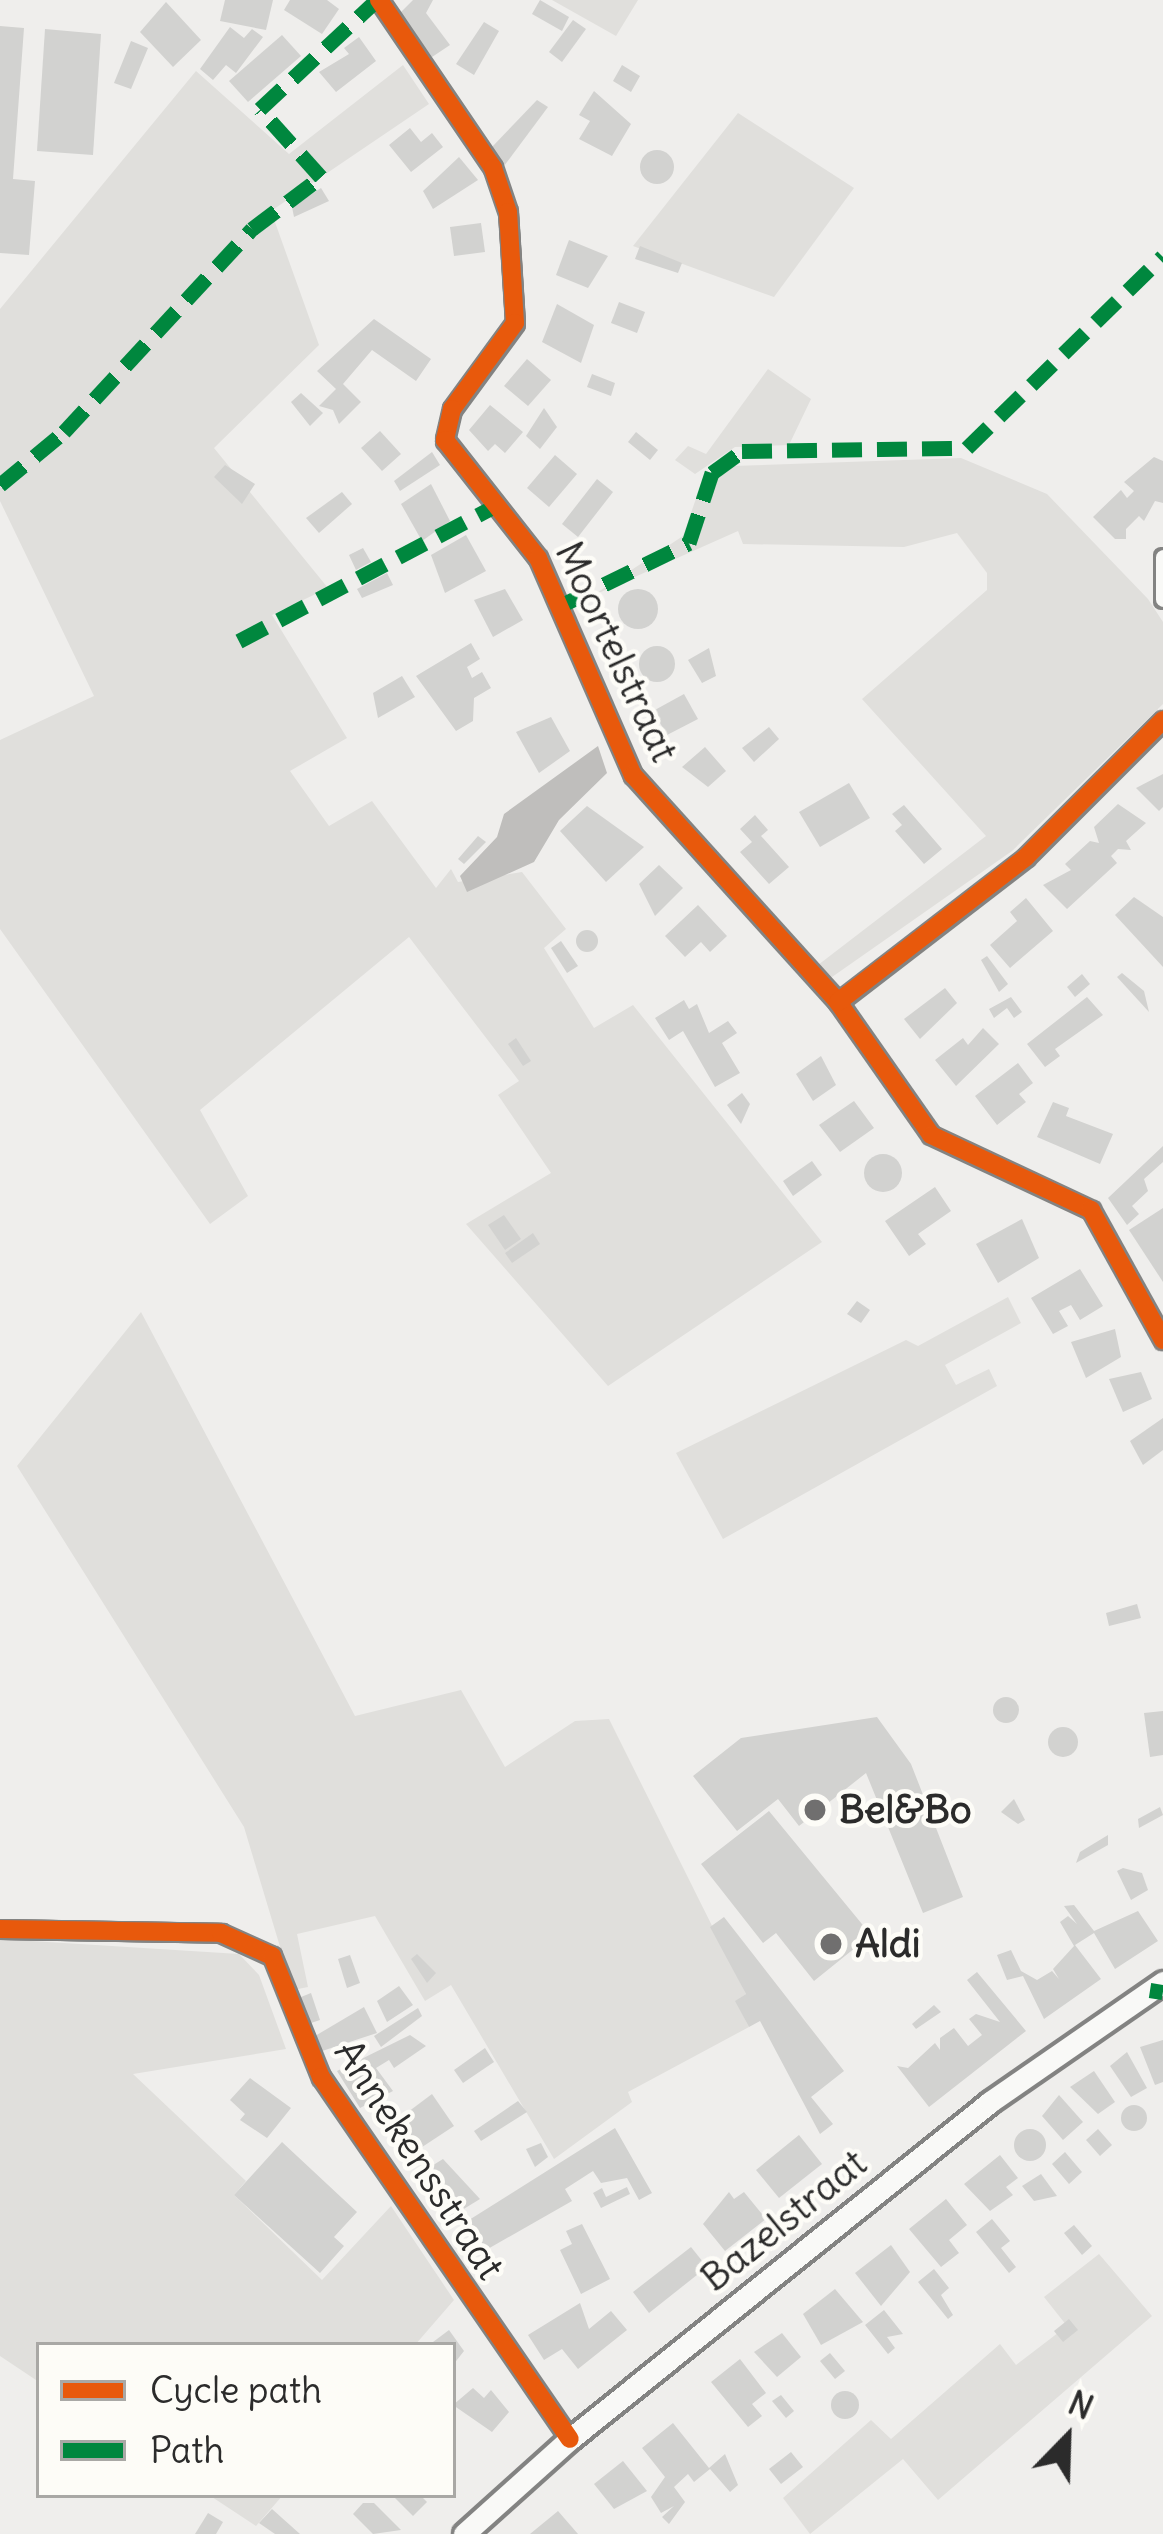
<!DOCTYPE html>
<style>
body{margin:0}
#map{position:relative;width:1163px;height:2534px;overflow:hidden;background:#efeeec;font-family:Delius,sans-serif}
div>[style]{position:absolute}
.green>*{inset:0;background:#e0dfdc}
.water>*{inset:0;background:#bfbebc}
.building>*{inset:0;background:#d2d2d0}
.round{border-radius:50%}
.roads{filter:drop-shadow(3px 0 #838382) drop-shadow(-3px 0 #838382) drop-shadow(0 3px #838382) drop-shadow(0 -3px #838382)}
.minor>*{height:15px;margin:-7.5px;padding:0 7.5px;transform-origin:7.5px;border-radius:7.5px;background:#f9f9f7}
.secondary>*{height:21px;margin:-10.5px;padding:0 10.5px;transform-origin:10.5px;border-radius:10.5px;background:#f9f9f7}
.quiet>*{height:15px;margin-top:-7.5px;transform-origin:0;background:repeating-linear-gradient(90deg,#00873e 0 30px,transparent 0 45px)}
.cycleway>*{height:18px;margin:-9px;padding:0 9px;transform-origin:9px;border-radius:9px;background:#e8590c}
.dots>*{width:33px;height:33px;translate:-50% -50%;box-sizing:border-box;border:6px solid #fdfcf7;border-radius:50%}
span{translate:-50% -50%;white-space:nowrap;text-align:center;line-height:1.15;-webkit-text-stroke:9px #fdfcf7;paint-order:stroke}
.street-label{font-size:39px;color:#2b2b2b}
.poi-label{font-size:39px;color:#2b2b2b;font-weight:700}
.left{translate:0 -50%;text-align:left}
.legend{position:absolute;left:36px;top:2342px;width:420px;height:156px;box-sizing:border-box;background:#fdfcf7;border:3px solid #a9a8a5;margin:0;padding:15px 21px;list-style:none;font-size:36px;color:#2b2b2b}
.legend li{display:flex;align-items:center;gap:24px;height:60px}
.legend b{width:60px;border:3px solid #a9a8a5}
.north{position:absolute;left:1007px;top:2378px;width:120px;height:120px;-webkit-text-stroke:9px #fdfcf7;paint-order:stroke;rotate:23deg;font-size:33px;font-weight:700;line-height:48px;text-align:center;color:#2b2b2b}
.north::after{content:'';display:block;margin:auto;width:42px;height:54px;background:#2b2b2b;clip-path:polygon(50% 0,100% 100%,50% 72%,0 100%)}
</style>
<div id="map">
<div class="green">
<div style="clip-path:polygon(552px 0,638px 0,616px 36px)"></div>
<div style="clip-path:polygon(403px 65px,429px 104px,271px 211px,319px 345px,214px 448px,328px 588px,272px 615px,347px 738px,290px 771px,329px 826px,372px 801px,436px 888px,451px 869px,458px 882px,522px 872px,566px 929px,544px 948px,594px 1028px,633px 1005px,822px 1242px,608px 1386px,466px 1224px,551px 1173px,498px 1095px,519px 1081px,409px 937px,200px 1110px,248px 1196px,210px 1224px,0 929px,0 740px,94px 696px,0 501px,0 309px,196px 71px,289px 154px)"></div>
<div style="clip-path:polygon(738px 113px,854px 188px,774px 297px,633px 246px)"></div>
<div style="clip-path:polygon(768px 369px,811px 399px,789px 445px,735px 447px,695px 474px,675px 460px,688px 446px,706px 454px)"></div>
<div style="clip-path:polygon(961px 458px,1047px 494px,1148px 599px,1163px 622px,1163px 704px,1012px 851px,832px 977px,818px 965px,986px 836px,862px 699px,987px 590px,987px 573px,957px 533px,904px 547px,743px 544px,738px 531px,592px 596px,683px 536px,699px 490px,732px 466px)"></div>
<div style="clip-path:polygon(1008px 1297px,1021px 1323px,945px 1365px,956px 1385px,989px 1369px,997px 1386px,723px 1539px,676px 1453px,906px 1340px,918px 1346px)"></div>
<div style="clip-path:polygon(141px 1312px,355px 1716px,461px 1690px,505px 1767px,575px 1721px,609px 1719px,746px 1994px,736px 2001px,749px 2027px,628px 2092px,632px 2102px,554px 2159px,451px 1985px,425px 2001px,375px 1916px,297px 1934px,308px 1987px,293px 1990px,244px 1827px,17px 1466px)"></div>
<div style="clip-path:polygon(0 1939px,239px 1954px,259px 1975px,286px 2049px,133px 2074px,246px 2181px,234px 2195px,322px 2280px,391px 2206px,454px 2300px,415px 2345px,39px 2345px,39px 2382px,0 2356px)"></div>
<div style="clip-path:polygon(1099px 2254px,1152px 2316px,938px 2500px,903px 2459px,810px 2534px,783px 2498px,871px 2420px,891px 2439px,1000px 2344px,1016px 2365px,1067px 2326px,1044px 2297px)"></div>
<div style="clip-path:polygon(209px 2495px,283px 2495px,256px 2526px)"></div>
</div>
<div class="water">
<div style="clip-path:polygon(598px 746px,607px 773px,559px 820px,534px 862px,467px 892px,460px 876px,497px 837px,504px 814px)"></div>
</div>
<div class="building">
<div style="clip-path:polygon(225px 0,273px 0,266px 30px,220px 21px)"></div>
<div style="clip-path:polygon(290px 0,327px 0,339px 9px,322px 34px,284px 10px)"></div>
<div style="clip-path:polygon(413px 0,433px 0,426px 13px,450px 45px,432px 57px,400px 13px)"></div>
<div style="clip-path:polygon(540px 0,569px 17px,562px 31px,532px 14px)"></div>
<div style="clip-path:polygon(166px 2px,201px 40px,173px 67px,140px 32px)"></div>
<div style="clip-path:polygon(573px 20px,586px 29px,562px 62px,549px 52px)"></div>
<div style="clip-path:polygon(484px 22px,499px 31px,474px 75px,456px 64px)"></div>
<div style="clip-path:polygon(0 26px,24px 28px,13px 179px,35px 181px,29px 255px,0 253px)"></div>
<div style="clip-path:polygon(230px 27px,244px 38px,252px 29px,263px 37px,236px 73px,226px 65px,213px 80px,200px 69px)"></div>
<div style="clip-path:polygon(45px 29px,101px 34px,93px 155px,37px 151px)"></div>
<div style="clip-path:polygon(282px 35px,301px 56px,248px 102px,229px 81px)"></div>
<div style="clip-path:polygon(359px 37px,376px 61px,336px 92px,319px 72px,349px 54px,344px 48px)"></div>
<div style="clip-path:polygon(131px 41px,148px 48px,131px 89px,114px 83px)"></div>
<div style="clip-path:polygon(622px 65px,640px 76px,631px 92px,613px 81px)"></div>
<div style="clip-path:polygon(594px 91px,631px 124px,612px 156px,579px 139px,590px 121px,579px 115px)"></div>
<div style="clip-path:polygon(537px 100px,548px 107px,504px 166px,491px 148px)"></div>
<div style="clip-path:polygon(410px 128px,421px 142px,432px 133px,443px 147px,411px 172px,389px 145px)"></div>
<div class="round" style="left:640px;top:150px;width:34px;height:34px"></div>
<div style="clip-path:polygon(459px 157px,478px 180px,433px 209px,423px 191px)"></div>
<div style="clip-path:polygon(321px 188px,329px 201px,294px 217px,292px 207px)"></div>
<div style="clip-path:polygon(481px 223px,485px 252px,454px 256px,450px 227px)"></div>
<div style="clip-path:polygon(569px 240px,608px 256px,588px 288px,556px 275px)"></div>
<div style="clip-path:polygon(640px 246px,682px 263px,678px 273px,635px 259px)"></div>
<div style="clip-path:polygon(619px 302px,645px 312px,637px 333px,611px 323px)"></div>
<div style="clip-path:polygon(557px 304px,594px 325px,581px 363px,542px 342px)"></div>
<div style="clip-path:polygon(374px 319px,431px 359px,416px 381px,372px 350px,343px 384px,361px 402px,339px 424px,333px 410px,319px 406px,336px 389px,317px 371px)"></div>
<div style="clip-path:polygon(527px 359px,551px 380px,528px 406px,504px 386px)"></div>
<div style="clip-path:polygon(592px 374px,615px 383px,611px 396px,587px 387px)"></div>
<div style="clip-path:polygon(301px 393px,323px 413px,310px 426px,291px 402px)"></div>
<div style="clip-path:polygon(490px 405px,523px 432px,505px 453px,495px 444px,488px 451px,469px 430px)"></div>
<div style="clip-path:polygon(544px 408px,557px 427px,540px 449px,526px 436px)"></div>
<div style="clip-path:polygon(380px 431px,401px 454px,382px 471px,361px 448px)"></div>
<div style="clip-path:polygon(636px 432px,658px 450px,650px 460px,628px 442px)"></div>
<div style="clip-path:polygon(432px 452px,440px 465px,400px 491px,394px 481px)"></div>
<div style="clip-path:polygon(555px 455px,577px 474px,549px 507px,527px 488px)"></div>
<div style="clip-path:polygon(1154px 457px,1163px 461px,1163px 503px,1155px 501px,1144px 521px,1139px 516px,1126px 529px,1126px 539px,1115px 539px,1093px 517px,1121px 490px,1127px 498px,1134px 491px,1124px 482px)"></div>
<div style="clip-path:polygon(225px 465px,255px 484px,242px 504px,214px 477px)"></div>
<div style="clip-path:polygon(597px 479px,613px 492px,578px 537px,562px 524px)"></div>
<div style="clip-path:polygon(431px 484px,450px 521px,422px 541px,401px 504px)"></div>
<div style="clip-path:polygon(342px 492px,352px 504px,319px 533px,306px 518px)"></div>
<div style="clip-path:polygon(466px 535px,486px 571px,445px 593px,431px 555px)"></div>
<div style="clip-path:polygon(363px 548px,371px 562px,356px 570px,349px 555px)"></div>
<div style="clip-path:polygon(387px 573px,393px 585px,362px 598px,357px 589px)"></div>
<div class="round" style="left:618px;top:589px;width:40px;height:40px"></div>
<div style="clip-path:polygon(505px 589px,523px 620px,493px 637px,474px 600px)"></div>
<div style="clip-path:polygon(471px 643px,480px 659px,467px 667px,472px 678px,482px 672px,491px 688px,474px 698px,473px 721px,456px 731px,416px 676px)"></div>
<div class="round" style="left:639px;top:646px;width:36px;height:36px"></div>
<div style="clip-path:polygon(709px 648px,716px 676px,702px 683px,688px 660px)"></div>
<div style="clip-path:polygon(402px 676px,415px 697px,378px 718px,373px 693px)"></div>
<div style="clip-path:polygon(684px 694px,698px 719px,667px 735px,653px 711px)"></div>
<div style="clip-path:polygon(551px 717px,570px 751px,539px 773px,516px 732px)"></div>
<div style="clip-path:polygon(769px 727px,779px 739px,754px 762px,742px 748px)"></div>
<div style="clip-path:polygon(705px 747px,726px 771px,708px 787px,682px 767px)"></div>
<div style="clip-path:polygon(1163px 774px,1163px 807px,1159px 811px,1136px 788px)"></div>
<div style="clip-path:polygon(849px 783px,870px 818px,820px 847px,799px 812px)"></div>
<div style="clip-path:polygon(1118px 804px,1146px 823px,1126px 841px,1131px 850px,1118px 849px,1111px 856px,1117px 863px,1067px 909px,1043px 885px,1071px 870px,1065px 864px,1090px 841px,1099px 843px,1094px 827px)"></div>
<div style="clip-path:polygon(904px 805px,942px 849px,924px 864px,895px 831px,902px 825px,892px 814px)"></div>
<div style="clip-path:polygon(587px 806px,644px 847px,606px 882px,560px 831px)"></div>
<div style="clip-path:polygon(755px 815px,768px 830px,761px 836px,789px 867px,769px 884px,740px 852px,752px 842px,740px 829px)"></div>
<div style="clip-path:polygon(478px 836px,486px 842px,464px 864px,458px 859px)"></div>
<div style="clip-path:polygon(659px 865px,683px 888px,655px 916px,639px 884px)"></div>
<div style="clip-path:polygon(1134px 897px,1163px 917px,1163px 967px,1115px 915px)"></div>
<div style="clip-path:polygon(1026px 898px,1053px 931px,1010px 968px,990px 945px,1017px 921px,1010px 912px)"></div>
<div style="clip-path:polygon(698px 905px,727px 936px,710px 952px,701px 942px,685px 957px,665px 936px)"></div>
<div class="round" style="left:576px;top:930px;width:22px;height:22px"></div>
<div style="clip-path:polygon(561px 941px,578px 966px,567px 973px,551px 948px)"></div>
<div style="clip-path:polygon(987px 956px,1008px 984px,999px 992px,981px 960px)"></div>
<div style="clip-path:polygon(1122px 973px,1144px 991px,1149px 1012px,1117px 977px)"></div>
<div style="clip-path:polygon(1082px 974px,1090px 984px,1075px 997px,1067px 987px)"></div>
<div style="clip-path:polygon(945px 988px,957px 1003px,920px 1039px,904px 1019px)"></div>
<div style="clip-path:polygon(1011px 997px,1022px 1012px,1014px 1018px,1007px 1008px,994px 1018px,989px 1009px)"></div>
<div style="clip-path:polygon(1087px 997px,1103px 1015px,1055px 1049px,1060px 1056px,1045px 1067px,1027px 1044px)"></div>
<div style="clip-path:polygon(684px 1000px,689px 1009px,697px 1004px,709px 1033px,728px 1021px,737px 1033px,722px 1043px,740px 1073px,715px 1087px,683px 1031px,669px 1040px,655px 1018px)"></div>
<div style="clip-path:polygon(983px 1028px,999px 1044px,956px 1086px,935px 1060px,963px 1038px,968px 1045px)"></div>
<div style="clip-path:polygon(516px 1038px,531px 1061px,523px 1066px,508px 1044px)"></div>
<div style="clip-path:polygon(821px 1056px,836px 1085px,813px 1101px,796px 1074px)"></div>
<div style="clip-path:polygon(1018px 1063px,1033px 1083px,1019px 1094px,1026px 1102px,997px 1125px,975px 1096px)"></div>
<div style="clip-path:polygon(742px 1093px,750px 1104px,741px 1124px,727px 1105px)"></div>
<div style="clip-path:polygon(854px 1101px,874px 1128px,840px 1152px,819px 1125px)"></div>
<div style="clip-path:polygon(1053px 1102px,1069px 1108px,1066px 1116px,1113px 1134px,1100px 1164px,1037px 1137px)"></div>
<div style="clip-path:polygon(1163px 1146px,1163px 1162px,1144px 1179px,1148px 1191px,1132px 1206px,1139px 1214px,1127px 1225px,1108px 1198px)"></div>
<div class="round" style="left:864px;top:1154px;width:38px;height:38px"></div>
<div style="clip-path:polygon(812px 1161px,822px 1175px,793px 1196px,783px 1181px)"></div>
<div style="clip-path:polygon(935px 1187px,951px 1211px,918px 1234px,926px 1244px,909px 1256px,885px 1221px)"></div>
<div style="clip-path:polygon(1163px 1208px,1163px 1282px,1129px 1230px)"></div>
<div style="clip-path:polygon(504px 1215px,521px 1239px,505px 1250px,488px 1225px)"></div>
<div style="clip-path:polygon(1022px 1219px,1039px 1258px,998px 1283px,976px 1244px)"></div>
<div style="clip-path:polygon(533px 1233px,540px 1244px,512px 1263px,505px 1253px)"></div>
<div style="clip-path:polygon(1080px 1269px,1103px 1306px,1080px 1320px,1071px 1305px,1059px 1311px,1068px 1326px,1053px 1334px,1031px 1298px)"></div>
<div style="clip-path:polygon(857px 1301px,870px 1310px,861px 1323px,847px 1314px)"></div>
<div style="clip-path:polygon(1115px 1329px,1121px 1357px,1086px 1378px,1071px 1342px)"></div>
<div style="clip-path:polygon(1141px 1372px,1152px 1399px,1123px 1412px,1109px 1379px)"></div>
<div style="clip-path:polygon(1163px 1418px,1163px 1450px,1143px 1465px,1130px 1441px)"></div>
<div style="clip-path:polygon(1137px 1604px,1141px 1618px,1109px 1626px,1106px 1613px)"></div>
<div class="round" style="left:993px;top:1697px;width:26px;height:26px"></div>
<div style="clip-path:polygon(1163px 1711px,1163px 1755px,1150px 1757px,1144px 1713px)"></div>
<div style="clip-path:polygon(877px 1717px,911px 1764px,963px 1897px,923px 1913px,866px 1773px,799px 1826px,778px 1799px,737px 1831px,693px 1776px,741px 1738px)"></div>
<div class="round" style="left:1048px;top:1727px;width:30px;height:30px"></div>
<div style="clip-path:polygon(1014px 1799px,1025px 1820px,1018px 1824px,1001px 1812px)"></div>
<div style="clip-path:polygon(1160px 1807px,1163px 1815px,1139px 1828px,1138px 1819px)"></div>
<div style="clip-path:polygon(769px 1811px,871px 1935px,814px 1981px,776px 1933px,763px 1943px,701px 1864px)"></div>
<div style="clip-path:polygon(1108px 1835px,1108px 1845px,1076px 1863px,1080px 1852px)"></div>
<div style="clip-path:polygon(1123px 1868px,1142px 1873px,1148px 1890px,1131px 1900px,1117px 1871px)"></div>
<div style="clip-path:polygon(1074px 1905px,1094px 1931px,1138px 1911px,1158px 1941px,1115px 1969px,1094px 1933px,1075px 1945px,1101px 1979px,1044px 2019px,1023px 1976px,1007px 1980px,997px 1955px,1011px 1950px,1021px 1971px,1037px 1980px,1052px 1971px,1059px 1979px,1053px 1969px,1074px 1946px,1060px 1922px,1068px 1916px,1077px 1924px,1064px 1906px)"></div>
<div style="clip-path:polygon(724px 1917px,844px 2071px,811px 2097px,833px 2124px,820px 2134px,760px 2021px,749px 2027px,735px 2001px,746px 1994px,710px 1927px)"></div>
<div style="clip-path:polygon(417px 1954px,436px 1973px,427px 1983px,411px 1959px)"></div>
<div style="clip-path:polygon(350px 1955px,360px 1983px,347px 1988px,338px 1959px)"></div>
<div style="clip-path:polygon(977px 1972px,1026px 2031px,929px 2107px,897px 2066px,908px 2068px,935px 2043px,940px 2050px,940px 2038px,954px 2028px,968px 2046px,982px 2035px,969px 2019px,976px 2014px,1000px 2022px,967px 1980px)"></div>
<div style="clip-path:polygon(399px 1986px,413px 2005px,387px 2022px,377px 2001px)"></div>
<div style="clip-path:polygon(311px 1993px,320px 2020px,305px 2025px,296px 1999px)"></div>
<div style="clip-path:polygon(934px 2005px,941px 2012px,916px 2029px,912px 2024px)"></div>
<div style="clip-path:polygon(364px 2007px,377px 2033px,316px 2053px,310px 2039px)"></div>
<div style="clip-path:polygon(418px 2008px,422px 2016px,381px 2047px,374px 2036px)"></div>
<div style="clip-path:polygon(410px 2035px,426px 2046px,394px 2068px,389px 2060px,376px 2068px,393px 2091px,360px 2108px,337px 2071px)"></div>
<div style="clip-path:polygon(1163px 2040px,1163px 2082px,1155px 2085px,1140px 2047px)"></div>
<div style="clip-path:polygon(485px 2048px,494px 2062px,463px 2083px,454px 2070px)"></div>
<div style="clip-path:polygon(1127px 2052px,1147px 2088px,1131px 2097px,1110px 2066px)"></div>
<div style="clip-path:polygon(1094px 2071px,1115px 2102px,1098px 2114px,1070px 2087px)"></div>
<div style="clip-path:polygon(250px 2078px,291px 2108px,267px 2138px,240px 2120px,245px 2114px,230px 2100px)"></div>
<div style="clip-path:polygon(432px 2094px,454px 2126px,410px 2155px,392px 2124px)"></div>
<div style="clip-path:polygon(1059px 2095px,1083px 2122px,1063px 2140px,1042px 2116px)"></div>
<div style="clip-path:polygon(518px 2101px,527px 2112px,481px 2141px,474px 2131px)"></div>
<div class="round" style="left:1121px;top:2105px;width:26px;height:26px"></div>
<div style="clip-path:polygon(615px 2128px,652px 2193px,639px 2200px,627px 2178px,601px 2183px,593px 2171px,565px 2189px,572px 2201px,486px 2250px,469px 2220px)"></div>
<div class="round" style="left:1014px;top:2129px;width:32px;height:32px"></div>
<div style="clip-path:polygon(1098px 2129px,1112px 2145px,1100px 2156px,1086px 2140px)"></div>
<div style="clip-path:polygon(799px 2135px,822px 2164px,779px 2198px,756px 2170px)"></div>
<div style="clip-path:polygon(282px 2142px,357px 2212px,334px 2237px,344px 2246px,320px 2273px,234px 2195px)"></div>
<div style="clip-path:polygon(541px 2143px,548px 2157px,535px 2167px,526px 2149px)"></div>
<div style="clip-path:polygon(1065px 2152px,1082px 2172px,1069px 2184px,1052px 2164px)"></div>
<div style="clip-path:polygon(1000px 2155px,1018px 2178px,1006px 2187px,1013px 2195px,990px 2211px,964px 2184px)"></div>
<div style="clip-path:polygon(443px 2159px,480px 2199px,449px 2218px,422px 2172px)"></div>
<div style="clip-path:polygon(1041px 2174px,1057px 2196px,1034px 2201px,1022px 2186px)"></div>
<div style="clip-path:polygon(627px 2187px,630px 2194px,601px 2208px,593px 2193px,602px 2188px,606px 2197px)"></div>
<div style="clip-path:polygon(729px 2192px,734px 2199px,744px 2192px,766px 2219px,725px 2251px,703px 2224px)"></div>
<div style="clip-path:polygon(946px 2199px,967px 2225px,949px 2240px,959px 2253px,941px 2267px,909px 2229px)"></div>
<div style="clip-path:polygon(992px 2219px,1010px 2241px,1001px 2248px,1016px 2267px,1009px 2273px,976px 2232px)"></div>
<div style="clip-path:polygon(582px 2224px,610px 2279px,581px 2294px,560px 2250px,572px 2244px,566px 2231px)"></div>
<div style="clip-path:polygon(1074px 2225px,1092px 2246px,1082px 2255px,1064px 2233px)"></div>
<div style="clip-path:polygon(891px 2245px,910px 2272px,881px 2306px,855px 2273px)"></div>
<div style="clip-path:polygon(691px 2247px,707px 2267px,649px 2313px,633px 2292px)"></div>
<div style="clip-path:polygon(934px 2269px,949px 2288px,941px 2295px,953px 2315px,948px 2319px,918px 2282px)"></div>
<div style="clip-path:polygon(835px 2289px,863px 2322px,821px 2345px,803px 2314px)"></div>
<div style="clip-path:polygon(580px 2303px,589px 2329px,611px 2311px,627px 2330px,578px 2369px,562px 2349px,544px 2360px,528px 2335px)"></div>
<div style="clip-path:polygon(884px 2310px,903px 2334px,887px 2337px,895px 2348px,888px 2354px,865px 2325px)"></div>
<div style="clip-path:polygon(1069px 2319px,1078px 2330px,1063px 2342px,1054px 2331px)"></div>
<div style="clip-path:polygon(449px 2330px,464px 2351px,453px 2365px,453px 2345px,429px 2345px)"></div>
<div style="clip-path:polygon(782px 2333px,801px 2357px,777px 2377px,754px 2352px)"></div>
<div style="clip-path:polygon(830px 2353px,845px 2371px,835px 2379px,820px 2361px)"></div>
<div style="clip-path:polygon(740px 2359px,766px 2393px,752px 2404px,762px 2416px,748px 2427px,711px 2382px)"></div>
<div style="clip-path:polygon(473px 2388px,484px 2398px,491px 2390px,509px 2412px,492px 2432px,453px 2405px)"></div>
<div class="round" style="left:831px;top:2391px;width:28px;height:28px"></div>
<div style="clip-path:polygon(781px 2395px,794px 2411px,786px 2418px,772px 2401px)"></div>
<div style="clip-path:polygon(673px 2423px,709px 2468px,725px 2454px,738px 2485px,730px 2492px,710px 2469px,694px 2482px,688px 2474px,674px 2487px,685px 2502px,669px 2524px,662px 2517px,674px 2506px,661px 2513px,651px 2497px,665px 2477px,642px 2448px)"></div>
<div style="clip-path:polygon(791px 2452px,803px 2467px,781px 2484px,769px 2469px)"></div>
<div style="clip-path:polygon(623px 2461px,647px 2491px,614px 2509px,594px 2484px)"></div>
<div style="clip-path:polygon(392px 2495px,420px 2495px,427px 2502px,413px 2516px)"></div>
<div style="clip-path:polygon(363px 2503px,374px 2503px,401px 2530px,373px 2534px,353px 2514px)"></div>
<div style="clip-path:polygon(272px 2509px,300px 2534px,275px 2534px,259px 2523px)"></div>
<div style="clip-path:polygon(558px 2511px,578px 2534px,530px 2534px)"></div>
<div style="clip-path:polygon(208px 2513px,223px 2522px,216px 2534px,195px 2534px)"></div>
</div>
<div class="roads">
<div class="minor">
<div style="left:379px;top:0;width:203px;rotate:55.8deg"></div>
<div style="left:493px;top:168px;width:46px;rotate:71.2deg"></div>
<div style="left:508px;top:212px;width:111px;rotate:86.4deg"></div>
<div style="left:515px;top:323px;width:107px;rotate:126.2deg"></div>
<div style="left:452px;top:409px;width:32px;rotate:103deg"></div>
<div style="left:445px;top:440px;width:150px;rotate:51.8deg"></div>
<div style="left:538px;top:558px;width:237px;rotate:66.4deg"></div>
<div style="left:633px;top:775px;width:306px;rotate:47.9deg"></div>
<div style="left:838px;top:1002px;width:162px;rotate:55deg"></div>
<div style="left:931px;top:1135px;width:177px;rotate:25.1deg"></div>
<div style="left:1091px;top:1210px;width:149px;rotate:61deg"></div>
<div style="left:1163px;top:557px;width:42px;rotate:90deg"></div>
<div style="left:838px;top:1002px;width:237px;rotate:-37.6deg"></div>
<div style="left:1026px;top:857px;width:194px;rotate:-45deg"></div>
<div style="left:0;top:1929px;width:221px;rotate:1deg"></div>
<div style="left:221px;top:1933px;width:56px;rotate:24.3deg"></div>
<div style="left:272px;top:1956px;width:131px;rotate:68deg"></div>
<div style="left:321px;top:2077px;width:439px;rotate:55.5deg"></div>
</div>
<div class="secondary">
<div style="left:464px;top:2534px;width:142px;rotate:-41.9deg"></div>
<div style="left:570px;top:2439px;width:538px;rotate:-38.74deg"></div>
<div style="left:990px;top:2102px;width:211px;rotate:-34.7deg"></div>
</div>
</div>
<div class="quiet">
<div style="left:0;top:485px;width:83px;rotate:-39.6deg"></div>
<div style="left:64px;top:432px;width:277px;rotate:-47.2deg"></div>
<div style="left:252px;top:229px;width:86px;rotate:-37deg"></div>
<div style="left:321px;top:177px;width:91px;rotate:-131.9deg"></div>
<div style="left:260px;top:109px;width:160px;rotate:-43deg"></div>
<div style="left:564px;top:604px;width:139px;rotate:-26deg"></div>
<div style="left:689px;top:543px;width:74px;rotate:-71.8deg"></div>
<div style="left:712px;top:473px;width:37px;rotate:-36deg"></div>
<div style="left:742px;top:451px;width:225px;rotate:-0.8deg"></div>
<div style="left:967px;top:448px;width:274px;rotate:-44.4deg"></div>
<div style="left:239px;top:641px;width:292px;rotate:-27.8deg"></div>
<div style="left:1150px;top:1990px;width:13px;rotate:9deg"></div>
</div>
<div class="cycleway">
<div style="left:379px;top:0;width:203px;rotate:55.8deg"></div>
<div style="left:493px;top:168px;width:46px;rotate:71.2deg"></div>
<div style="left:508px;top:212px;width:111px;rotate:86.4deg"></div>
<div style="left:515px;top:323px;width:107px;rotate:126.2deg"></div>
<div style="left:452px;top:409px;width:32px;rotate:103deg"></div>
<div style="left:445px;top:440px;width:150px;rotate:51.8deg"></div>
<div style="left:538px;top:558px;width:237px;rotate:66.4deg"></div>
<div style="left:633px;top:775px;width:306px;rotate:47.9deg"></div>
<div style="left:838px;top:1002px;width:162px;rotate:55deg"></div>
<div style="left:931px;top:1135px;width:177px;rotate:25.1deg"></div>
<div style="left:1091px;top:1210px;width:149px;rotate:61deg"></div>
<div style="left:838px;top:1002px;width:237px;rotate:-37.6deg"></div>
<div style="left:1026px;top:857px;width:194px;rotate:-45deg"></div>
<div style="left:0;top:1929px;width:221px;rotate:1deg"></div>
<div style="left:221px;top:1933px;width:56px;rotate:24.3deg"></div>
<div style="left:272px;top:1956px;width:131px;rotate:68deg"></div>
<div style="left:321px;top:2077px;width:439px;rotate:55.5deg"></div>
</div>
<div class="dots">
<div style="left:815px;top:1810px;background:#706f6f"></div>
<div style="left:831px;top:1944px;background:#706f6f"></div>
</div>
<div class="street-label">
<span style="left:616px;top:652px;rotate:65deg">Moortelstraat</span>
<span style="left:419px;top:2160px;rotate:57deg">Annekensstraat</span>
<span style="left:784px;top:2221px;rotate:-39deg">Bazelstraat</span>
</div>
<div class="poi-label">
<span class="left" style="left:839px;top:1810px">Bel&amp;Bo</span>
<span class="left" style="left:855px;top:1944px">Aldi</span>
</div>
<ul class="legend">
<li><b style="height:15px;background:#e8590c"></b>Cycle path</li>
<li><b style="height:15px;background:#00873e"></b>Path</li>
</ul>
<div class="north">N</div>
</div>
